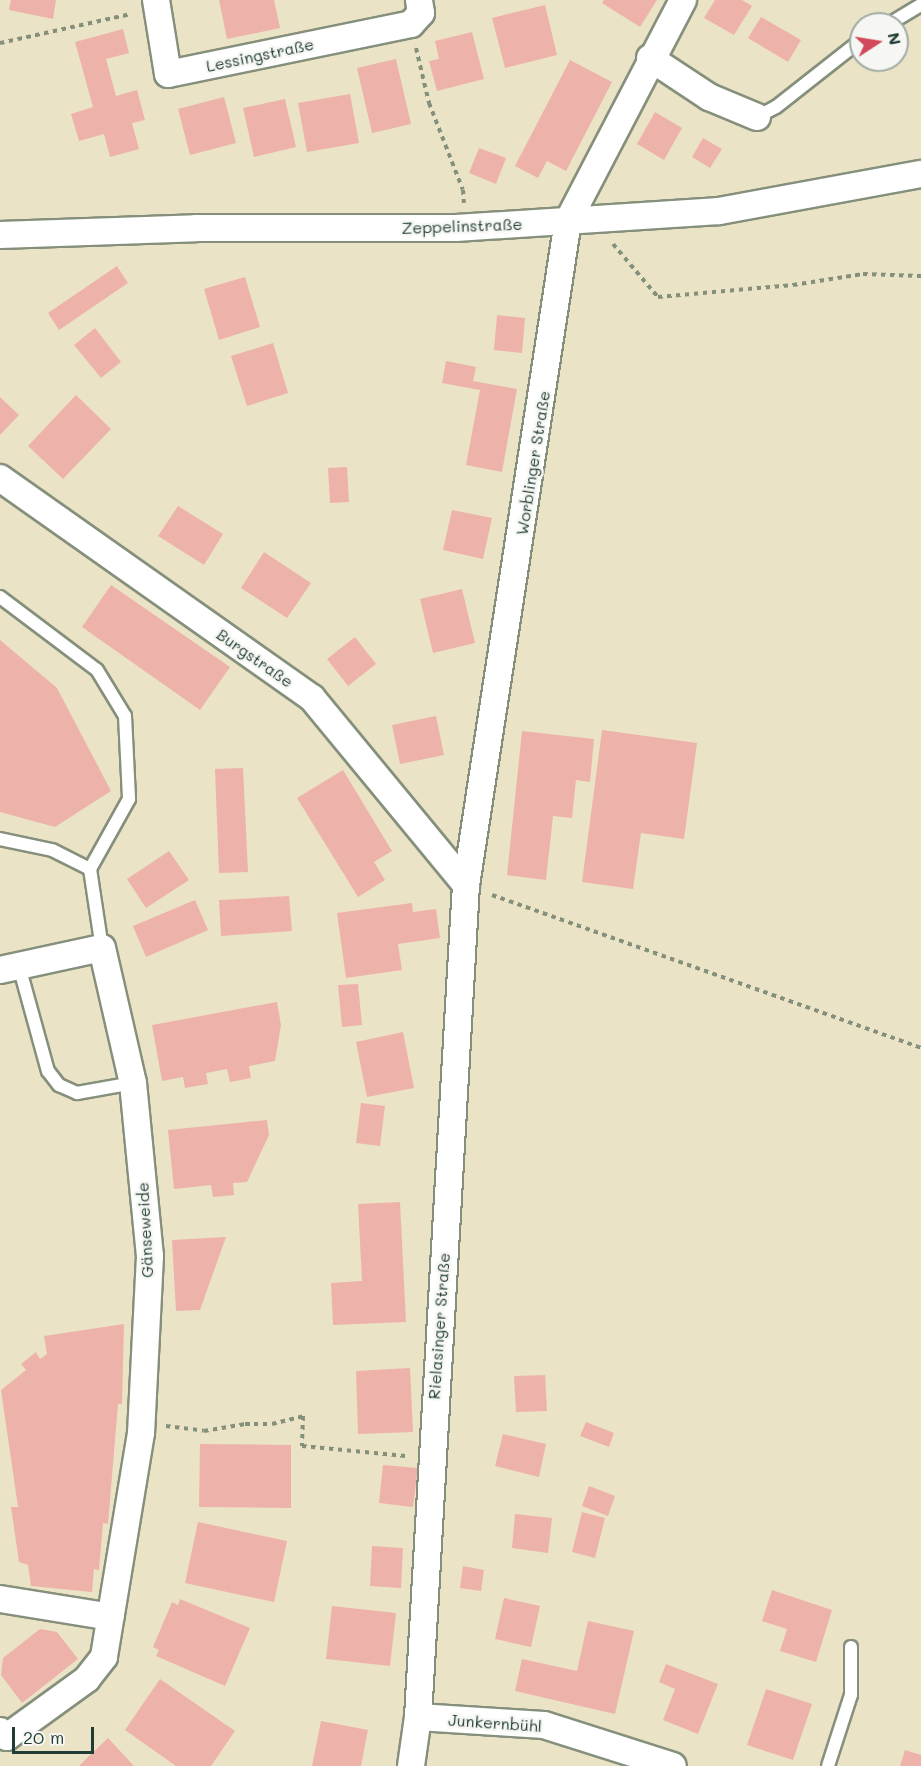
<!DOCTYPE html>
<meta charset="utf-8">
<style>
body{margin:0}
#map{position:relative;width:921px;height:1766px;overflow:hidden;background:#ebe3c5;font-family:Mali,sans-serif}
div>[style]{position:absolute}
.building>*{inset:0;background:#edb3ab}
.path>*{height:4px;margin-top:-2px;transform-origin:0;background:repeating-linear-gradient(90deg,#85907c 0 4.5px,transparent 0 9px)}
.roads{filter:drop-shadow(2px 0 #85907c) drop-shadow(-2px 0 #85907c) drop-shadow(0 2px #85907c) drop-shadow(0 -2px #85907c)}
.service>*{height:12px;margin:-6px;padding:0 6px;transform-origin:6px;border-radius:6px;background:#fff}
.minor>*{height:26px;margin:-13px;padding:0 13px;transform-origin:13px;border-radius:13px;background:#fff}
span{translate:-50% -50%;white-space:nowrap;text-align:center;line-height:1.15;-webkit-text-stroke:5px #f6f6f2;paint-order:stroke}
.street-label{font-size:16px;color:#1f3d34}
.north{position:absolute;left:849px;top:12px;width:60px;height:60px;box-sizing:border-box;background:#f6f6f2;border:2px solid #a0aca6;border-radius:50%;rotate:78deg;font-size:16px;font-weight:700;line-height:24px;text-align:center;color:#1f3d34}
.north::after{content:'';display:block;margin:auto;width:21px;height:27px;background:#d1495b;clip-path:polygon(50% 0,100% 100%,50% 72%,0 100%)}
.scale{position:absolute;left:12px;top:1727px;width:82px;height:27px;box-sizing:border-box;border:3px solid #1f3d34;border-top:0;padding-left:8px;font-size:18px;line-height:21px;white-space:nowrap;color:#1f3d34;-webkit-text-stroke:4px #f6f6f2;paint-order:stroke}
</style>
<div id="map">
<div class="building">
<div style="clip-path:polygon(11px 0,56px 0,53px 19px,9px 10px)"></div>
<div style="clip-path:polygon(219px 0,274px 0,280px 28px,227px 39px)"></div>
<div style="clip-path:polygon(604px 0,657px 0,640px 27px,602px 3px)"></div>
<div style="clip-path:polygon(715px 0,742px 0,752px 6px,734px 35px,704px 18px)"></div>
<div style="clip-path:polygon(545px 5px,557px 55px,505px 68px,492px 18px)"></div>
<div style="clip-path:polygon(761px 17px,801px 40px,788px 62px,748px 38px)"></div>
<div style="clip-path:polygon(123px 29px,129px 53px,106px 59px,116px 96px,137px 90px,145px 120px,132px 123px,139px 149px,110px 157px,104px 134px,79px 141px,71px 114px,93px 107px,75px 42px)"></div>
<div style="clip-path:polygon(472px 32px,484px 79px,437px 91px,429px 61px,439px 59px,435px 41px)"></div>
<div style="clip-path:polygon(396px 59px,411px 124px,372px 133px,357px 68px)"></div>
<div style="clip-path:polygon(570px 60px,612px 82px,566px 171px,547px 161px,538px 178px,515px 166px)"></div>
<div style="clip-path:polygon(350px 94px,359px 143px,307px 152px,298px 103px)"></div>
<div style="clip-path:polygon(224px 97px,236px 143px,190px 155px,178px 109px)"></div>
<div style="clip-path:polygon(285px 99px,296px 147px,254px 157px,243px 108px)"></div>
<div style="clip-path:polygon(655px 112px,682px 128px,664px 160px,637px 144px)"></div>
<div style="clip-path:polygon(703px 138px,722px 149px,710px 168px,692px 157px)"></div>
<div style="clip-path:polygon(479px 148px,506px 158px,496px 184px,469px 173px)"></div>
<div style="clip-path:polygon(117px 266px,128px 283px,59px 330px,48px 313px)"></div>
<div style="clip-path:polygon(245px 277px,260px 327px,219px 340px,204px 289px)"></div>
<div style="clip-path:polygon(497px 315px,525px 318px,522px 353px,494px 350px)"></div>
<div style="clip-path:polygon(95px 328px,121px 362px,101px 378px,74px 345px)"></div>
<div style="clip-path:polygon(273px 343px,288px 393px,247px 406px,231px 356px)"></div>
<div style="clip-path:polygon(446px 361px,476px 367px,473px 381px,517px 389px,502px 472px,466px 465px,480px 390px,442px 383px)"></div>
<div style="clip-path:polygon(76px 395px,111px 429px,63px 479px,28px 446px)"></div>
<div style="clip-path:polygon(0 397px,19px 415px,0 435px)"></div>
<div style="clip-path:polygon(347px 467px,349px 502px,330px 503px,328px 468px)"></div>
<div style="clip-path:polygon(178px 506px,223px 534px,204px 565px,158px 536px)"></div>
<div style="clip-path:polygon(452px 510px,492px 518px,483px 559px,443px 550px)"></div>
<div style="clip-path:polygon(264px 552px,311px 583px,287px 618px,241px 588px)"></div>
<div style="clip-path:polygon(111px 585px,230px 667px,200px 710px,82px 627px)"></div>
<div style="clip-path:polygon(462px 589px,475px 643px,433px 653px,420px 599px)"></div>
<div style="clip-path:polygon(355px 637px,376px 664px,348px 686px,327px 659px)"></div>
<div style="clip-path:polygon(0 640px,57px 688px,111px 791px,55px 827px,0 812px)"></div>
<div style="clip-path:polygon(436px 716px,444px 755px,400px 764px,392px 725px)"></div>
<div style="clip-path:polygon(602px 730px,697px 743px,684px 839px,641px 833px,633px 889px,582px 882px)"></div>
<div style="clip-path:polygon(522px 731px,594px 739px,590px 782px,576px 780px,572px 818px,553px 816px,546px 880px,507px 875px)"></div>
<div style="clip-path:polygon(243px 768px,248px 872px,219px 873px,215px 769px)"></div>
<div style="clip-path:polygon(343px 770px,392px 851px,374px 862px,385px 880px,358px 897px,297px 798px)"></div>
<div style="clip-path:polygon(169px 851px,189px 880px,146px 908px,127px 879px)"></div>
<div style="clip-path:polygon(289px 896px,292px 931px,221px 936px,219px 900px)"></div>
<div style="clip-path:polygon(195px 900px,208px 930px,146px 957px,133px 926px)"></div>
<div style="clip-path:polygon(412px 903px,413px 912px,436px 909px,440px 938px,398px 944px,402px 970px,346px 978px,337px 913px)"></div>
<div style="clip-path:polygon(358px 984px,362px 1025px,342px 1027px,338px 985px)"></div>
<div style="clip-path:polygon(277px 1002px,281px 1025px,275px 1061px,249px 1066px,251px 1078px,230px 1082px,227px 1069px,206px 1073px,208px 1084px,185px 1088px,183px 1077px,162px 1081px,152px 1025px)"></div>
<div style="clip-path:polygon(403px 1032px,414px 1088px,367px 1097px,356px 1042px)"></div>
<div style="clip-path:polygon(361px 1103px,385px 1106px,380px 1146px,356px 1143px)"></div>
<div style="clip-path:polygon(267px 1120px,269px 1135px,247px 1182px,233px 1183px,234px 1195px,213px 1197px,211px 1185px,174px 1189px,168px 1130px)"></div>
<div style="clip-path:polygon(400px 1202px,406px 1322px,333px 1325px,331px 1283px,362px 1281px,358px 1204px)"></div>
<div style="clip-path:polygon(226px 1237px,200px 1310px,176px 1311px,172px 1240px)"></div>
<div style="clip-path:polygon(124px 1324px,122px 1404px,118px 1404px,108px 1524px,103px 1523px,99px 1570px,94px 1569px,92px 1592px,31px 1586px,28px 1565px,19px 1562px,11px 1507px,18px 1507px,1px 1390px,26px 1370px,21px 1364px,36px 1352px,40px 1359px,47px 1354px,44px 1336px)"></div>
<div style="clip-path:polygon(410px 1368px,413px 1432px,358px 1434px,356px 1371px)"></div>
<div style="clip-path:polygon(545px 1375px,547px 1411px,516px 1412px,514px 1376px)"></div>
<div style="clip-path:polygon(586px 1422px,614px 1433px,609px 1447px,580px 1436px)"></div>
<div style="clip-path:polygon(503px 1434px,546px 1444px,539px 1477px,495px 1466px)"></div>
<div style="clip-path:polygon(200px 1444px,291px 1445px,291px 1508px,199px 1507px)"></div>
<div style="clip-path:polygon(383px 1465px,418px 1468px,413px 1507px,379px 1503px)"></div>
<div style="clip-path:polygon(589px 1486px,615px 1496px,608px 1516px,582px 1506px)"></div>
<div style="clip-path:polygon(582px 1512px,605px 1518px,595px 1558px,572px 1552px)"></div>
<div style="clip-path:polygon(515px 1514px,552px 1518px,548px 1553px,512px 1548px)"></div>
<div style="clip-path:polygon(198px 1522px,287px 1541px,274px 1602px,185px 1583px)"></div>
<div style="clip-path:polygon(372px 1546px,403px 1548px,401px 1588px,370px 1586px)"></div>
<div style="clip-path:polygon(463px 1566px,484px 1570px,481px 1591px,460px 1588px)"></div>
<div style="clip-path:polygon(772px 1590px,832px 1610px,816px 1662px,780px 1651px,787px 1629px,762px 1621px)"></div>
<div style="clip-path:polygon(504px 1598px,540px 1606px,531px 1647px,495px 1639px)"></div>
<div style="clip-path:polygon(180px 1599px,250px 1628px,225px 1686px,156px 1656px,159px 1650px,153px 1647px,172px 1602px,178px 1605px)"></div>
<div style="clip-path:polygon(332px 1606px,396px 1613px,390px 1666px,326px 1659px)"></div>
<div style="clip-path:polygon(588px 1621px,634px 1631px,615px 1714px,515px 1691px,522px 1659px,577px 1671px)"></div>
<div style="clip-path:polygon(40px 1629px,57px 1632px,78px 1659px,22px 1703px,1px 1675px,3px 1658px)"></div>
<div style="clip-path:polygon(666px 1664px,718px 1684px,698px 1734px,663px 1720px,675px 1689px,659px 1682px)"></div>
<div style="clip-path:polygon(160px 1679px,235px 1731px,211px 1766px,176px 1766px,125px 1730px)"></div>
<div style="clip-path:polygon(766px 1689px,812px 1704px,793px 1760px,747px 1745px)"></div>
<div style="clip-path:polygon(321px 1721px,368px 1730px,361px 1766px,312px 1766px)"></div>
<div style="clip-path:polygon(108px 1738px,134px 1766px,79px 1766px,85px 1760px)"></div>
<div style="clip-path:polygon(905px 1750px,921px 1755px,921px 1766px,900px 1766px)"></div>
</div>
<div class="path">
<div style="left:0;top:43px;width:134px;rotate:-12.5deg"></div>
<div style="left:416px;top:48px;width:57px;rotate:76.7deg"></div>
<div style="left:429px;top:103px;width:93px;rotate:68.7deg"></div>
<div style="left:463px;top:190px;width:13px;rotate:86deg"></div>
<div style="left:613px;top:244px;width:70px;rotate:49.7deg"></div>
<div style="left:658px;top:297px;width:136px;rotate:-5.1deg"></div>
<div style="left:793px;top:285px;width:71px;rotate:-8.9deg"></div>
<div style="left:863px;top:274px;width:58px;rotate:2deg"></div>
<div style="left:492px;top:895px;width:455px;rotate:19.6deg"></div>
<div style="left:166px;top:1426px;width:38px;rotate:7deg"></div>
<div style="left:204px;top:1431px;width:42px;rotate:-9.7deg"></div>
<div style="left:245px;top:1424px;width:27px"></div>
<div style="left:272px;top:1424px;width:32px;rotate:-14deg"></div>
<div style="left:303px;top:1416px;width:30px;rotate:92deg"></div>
<div style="left:302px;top:1446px;width:104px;rotate:5.5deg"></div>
</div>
<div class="roads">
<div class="service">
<div style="left:889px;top:24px;width:37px;rotate:-31deg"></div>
<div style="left:757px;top:117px;width:21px;rotate:-28deg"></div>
<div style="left:776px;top:107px;width:108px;rotate:-38.2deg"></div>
<div style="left:0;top:597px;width:121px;rotate:37deg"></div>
<div style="left:97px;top:670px;width:54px;rotate:58.7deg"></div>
<div style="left:125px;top:716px;width:83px;rotate:87.2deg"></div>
<div style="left:129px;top:799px;width:80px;rotate:119.1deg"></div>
<div style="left:90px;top:869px;width:42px;rotate:-153.4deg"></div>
<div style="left:52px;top:850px;width:53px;rotate:-168.1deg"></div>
<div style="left:90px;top:869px;width:80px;rotate:81.4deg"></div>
<div style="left:19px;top:966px;width:109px;rotate:74.6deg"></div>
<div style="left:48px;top:1071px;width:18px;rotate:52deg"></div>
<div style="left:59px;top:1085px;width:20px;rotate:24deg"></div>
<div style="left:77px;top:1093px;width:57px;rotate:-10.1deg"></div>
<div style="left:828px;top:1766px;width:75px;rotate:-72.1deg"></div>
<div style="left:851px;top:1695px;width:48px;rotate:-90deg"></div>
</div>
<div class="minor">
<div style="left:156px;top:0;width:75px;rotate:80.8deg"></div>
<div style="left:168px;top:74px;width:248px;rotate:-11.6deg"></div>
<div style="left:411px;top:24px;width:15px;rotate:-48deg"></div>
<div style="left:421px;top:13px;width:13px;rotate:-99deg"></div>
<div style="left:650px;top:58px;width:71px;rotate:33.5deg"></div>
<div style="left:709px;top:97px;width:52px;rotate:22.6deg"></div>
<div style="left:0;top:235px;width:196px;rotate:-2deg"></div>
<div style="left:196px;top:228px;width:260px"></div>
<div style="left:456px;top:228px;width:264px;rotate:-3.7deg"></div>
<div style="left:719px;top:211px;width:205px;rotate:-10.4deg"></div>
<div style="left:0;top:478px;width:382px;rotate:35.2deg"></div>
<div style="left:312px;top:698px;width:242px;rotate:50.5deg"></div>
<div style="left:0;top:970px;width:104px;rotate:-12.2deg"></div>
<div style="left:102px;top:948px;width:139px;rotate:77.1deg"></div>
<div style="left:133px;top:1083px;width:174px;rotate:84.4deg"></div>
<div style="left:150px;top:1256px;width:177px;rotate:92.9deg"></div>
<div style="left:141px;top:1433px;width:227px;rotate:99.4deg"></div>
<div style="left:104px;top:1657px;width:28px;rotate:128deg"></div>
<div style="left:87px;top:1679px;width:99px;rotate:144.1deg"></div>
<div style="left:7px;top:1737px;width:9px;rotate:-139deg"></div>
<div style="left:0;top:1599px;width:112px;rotate:9.2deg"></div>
<div style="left:418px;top:1717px;width:126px;rotate:3.6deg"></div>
<div style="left:544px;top:1725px;width:135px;rotate:17.6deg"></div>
<div style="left:411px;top:1766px;width:49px;rotate:-81.9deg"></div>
<div style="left:418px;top:1717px;width:833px;rotate:-86.7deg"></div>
<div style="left:466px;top:885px;width:672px;rotate:-81.27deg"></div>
<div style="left:568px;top:221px;width:249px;rotate:-62.5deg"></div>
</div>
</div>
<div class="street-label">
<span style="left:260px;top:55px;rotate:-12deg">Lessingstraße</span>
<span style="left:462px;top:226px;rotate:-2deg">Zeppelinstraße</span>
<span style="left:533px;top:463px;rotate:-81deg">Worblinger Straße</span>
<span style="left:255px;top:658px;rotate:35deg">Burgstraße</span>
<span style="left:145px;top:1230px;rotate:-93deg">Gänseweide</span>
<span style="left:439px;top:1326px;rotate:-86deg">Rielasinger Straße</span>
<span style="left:495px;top:1723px;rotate:4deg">Junkernbühl</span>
</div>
<div class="north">N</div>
<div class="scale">20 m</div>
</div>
